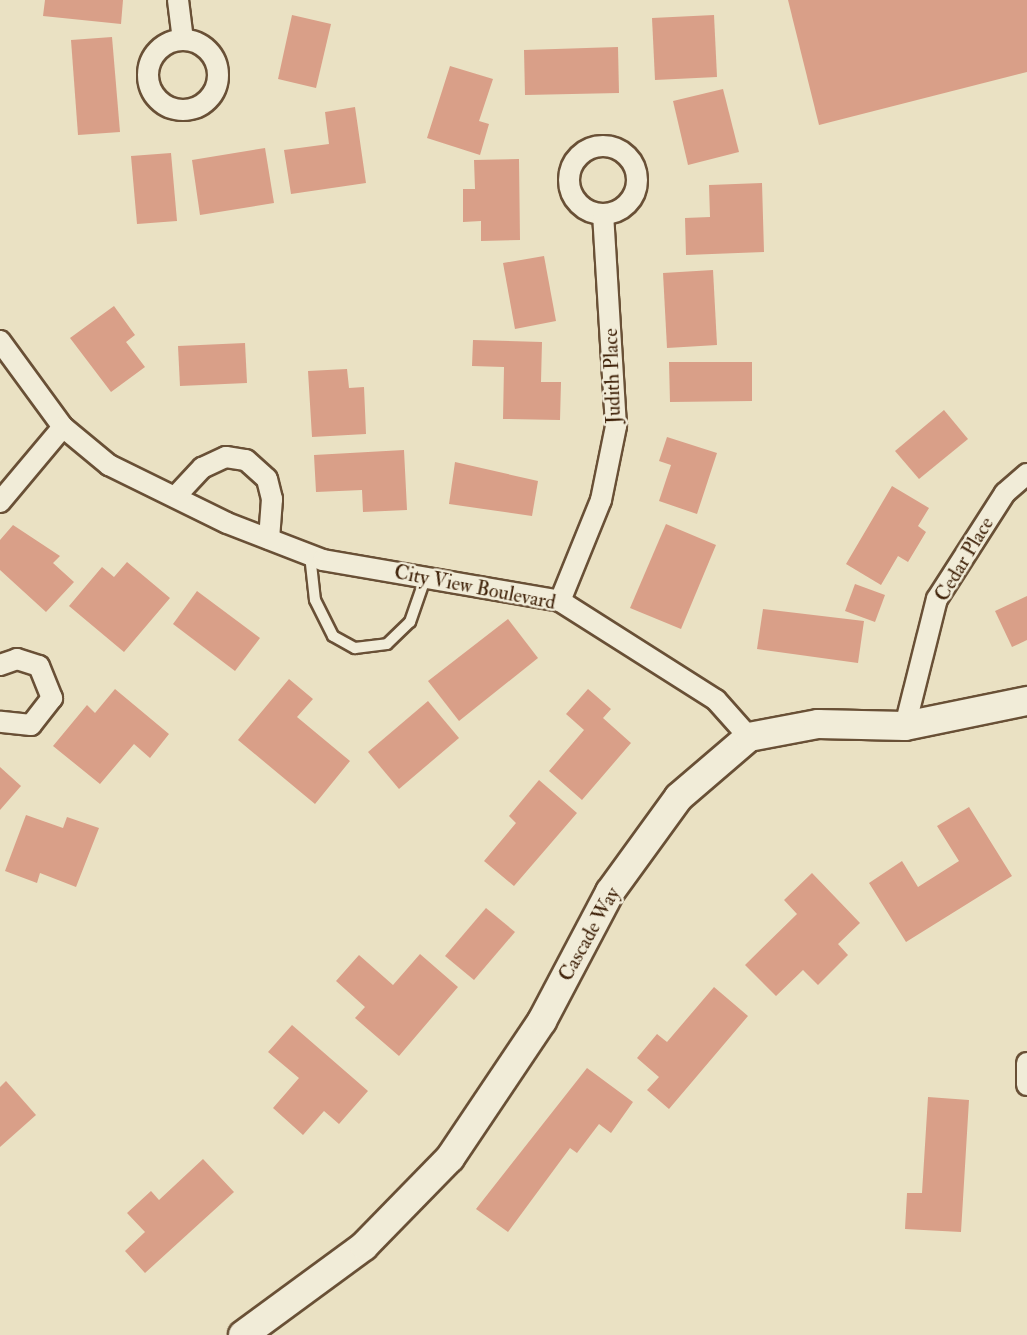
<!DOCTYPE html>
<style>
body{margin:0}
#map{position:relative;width:1027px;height:1335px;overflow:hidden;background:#eae1c3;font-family:"IM FELL Double Pica",serif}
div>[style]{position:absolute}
.building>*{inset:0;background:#d99f88}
.roads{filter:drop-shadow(2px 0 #695036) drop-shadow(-2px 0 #695036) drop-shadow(0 2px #695036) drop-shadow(0 -2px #695036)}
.lane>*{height:10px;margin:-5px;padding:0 5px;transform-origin:5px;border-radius:5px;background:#f1ecd8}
.street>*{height:20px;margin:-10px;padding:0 10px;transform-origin:10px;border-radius:10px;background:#f1ecd8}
.street>.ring{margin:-10px;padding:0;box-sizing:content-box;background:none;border:20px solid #f1ecd8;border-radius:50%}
.secondary>*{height:28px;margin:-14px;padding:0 14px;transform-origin:14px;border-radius:14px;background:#f1ecd8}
span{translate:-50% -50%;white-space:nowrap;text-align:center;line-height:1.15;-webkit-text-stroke:5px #f1ecd8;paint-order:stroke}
.street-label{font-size:20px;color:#3e2007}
</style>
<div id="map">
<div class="building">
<div style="clip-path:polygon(45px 0,123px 0,121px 24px,43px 16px)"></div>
<div style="clip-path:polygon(788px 0,1027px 0,1027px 72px,819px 125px)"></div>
<div style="clip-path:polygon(292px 15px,331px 24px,316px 88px,278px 79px)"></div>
<div style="clip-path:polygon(714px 15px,717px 77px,655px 80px,652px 18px)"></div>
<div style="clip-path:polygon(112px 37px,120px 132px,78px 135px,71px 40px)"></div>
<div style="clip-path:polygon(618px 47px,619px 93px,525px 95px,524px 50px)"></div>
<div style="clip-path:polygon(450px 66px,493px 79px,479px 121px,489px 124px,480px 155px,427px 138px)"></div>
<div style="clip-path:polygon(723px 89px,739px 152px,688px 165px,673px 101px)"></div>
<div style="clip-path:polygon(355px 107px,366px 183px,291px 194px,284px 150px,329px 144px,325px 112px)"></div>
<div style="clip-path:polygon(265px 148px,274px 203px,200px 215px,192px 160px)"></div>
<div style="clip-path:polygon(171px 153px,177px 221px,137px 224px,131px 156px)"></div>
<div style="clip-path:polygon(519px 159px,520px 240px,481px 241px,481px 221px,463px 222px,463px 189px,475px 189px,474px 160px)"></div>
<div style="clip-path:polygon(762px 183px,764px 252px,686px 255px,685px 218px,710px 217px,709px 185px)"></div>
<div style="clip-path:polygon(544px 256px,556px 321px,515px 329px,503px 263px)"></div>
<div style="clip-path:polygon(713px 270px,717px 345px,667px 348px,663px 273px)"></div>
<div style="clip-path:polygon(114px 306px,135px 335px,126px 342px,145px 367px,111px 392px,70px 338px)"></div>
<div style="clip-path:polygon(473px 340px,542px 342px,541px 382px,561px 382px,560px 420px,503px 419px,504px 367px,472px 366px)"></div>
<div style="clip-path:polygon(245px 343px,247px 383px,180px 386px,178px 346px)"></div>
<div style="clip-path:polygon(669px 362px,752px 362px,752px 401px,670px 402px)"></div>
<div style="clip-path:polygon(347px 369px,349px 388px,364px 387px,366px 434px,312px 437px,308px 371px)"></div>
<div style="clip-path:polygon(944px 410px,968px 439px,919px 479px,895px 451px)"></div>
<div style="clip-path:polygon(667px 437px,717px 453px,697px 514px,659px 501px,671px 465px,659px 461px)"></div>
<div style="clip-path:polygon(404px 450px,407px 510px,363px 512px,362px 490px,316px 492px,314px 455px)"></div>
<div style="clip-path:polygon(455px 462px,538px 481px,532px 516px,449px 504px)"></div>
<div style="clip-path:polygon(892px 486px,929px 508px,918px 526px,926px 532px,908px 562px,898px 556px,881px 585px,846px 564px)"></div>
<div style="clip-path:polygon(666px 524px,716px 545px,681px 629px,630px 608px)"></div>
<div style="clip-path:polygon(13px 525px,60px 556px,53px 563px,74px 582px,46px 612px,0 570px,0 540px)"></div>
<div style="clip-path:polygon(127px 562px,170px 598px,124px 652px,69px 606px,102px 567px,114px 577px)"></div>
<div style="clip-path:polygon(855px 584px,885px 595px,875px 622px,845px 611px)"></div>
<div style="clip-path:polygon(197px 591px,260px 638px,235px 671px,173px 624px)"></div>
<div style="clip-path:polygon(1027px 596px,1027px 640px,1012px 647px,995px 611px)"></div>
<div style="clip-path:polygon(763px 609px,864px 621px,858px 663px,757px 649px)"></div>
<div style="clip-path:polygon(508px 619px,538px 658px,459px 721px,428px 681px)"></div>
<div style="clip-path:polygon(289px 679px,313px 699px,297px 717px,350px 761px,315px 804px,238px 740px)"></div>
<div style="clip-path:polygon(115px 689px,169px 734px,150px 758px,134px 744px,100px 784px,53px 746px,87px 705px,95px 713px)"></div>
<div style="clip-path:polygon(588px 689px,611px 709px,603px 718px,631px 743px,582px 800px,549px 771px,584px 730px,566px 714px)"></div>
<div style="clip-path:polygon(428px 701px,459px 738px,399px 789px,368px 752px)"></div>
<div style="clip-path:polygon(0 767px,21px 786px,0 810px)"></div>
<div style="clip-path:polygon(539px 780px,577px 813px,514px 886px,484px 861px,516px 823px,509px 816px)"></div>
<div style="clip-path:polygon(969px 807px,1012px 876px,906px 942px,869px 883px,902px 861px,918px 887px,959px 861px,937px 826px)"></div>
<div style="clip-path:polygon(26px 815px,63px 828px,67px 817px,99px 828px,76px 887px,40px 873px,37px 883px,5px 871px)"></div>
<div style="clip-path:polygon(812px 873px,860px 923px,838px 944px,848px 955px,818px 985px,803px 970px,776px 996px,745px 965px,797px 914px,784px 900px)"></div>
<div style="clip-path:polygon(486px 908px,515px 932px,474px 980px,445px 956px)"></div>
<div style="clip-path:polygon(420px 954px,458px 987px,399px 1056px,355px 1018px,365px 1007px,336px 981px,359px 955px,393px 985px)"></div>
<div style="clip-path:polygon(714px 987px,748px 1016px,669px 1109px,647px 1090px,659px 1077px,637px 1058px,657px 1034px,667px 1042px)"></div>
<div style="clip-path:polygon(292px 1025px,368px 1091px,339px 1124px,324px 1111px,303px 1135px,273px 1108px,299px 1078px,268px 1052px)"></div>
<div style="clip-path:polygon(587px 1068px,633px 1102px,611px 1133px,599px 1124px,577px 1153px,570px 1148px,508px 1232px,476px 1209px)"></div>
<div style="clip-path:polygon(6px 1081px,36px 1115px,0 1147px,0 1087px)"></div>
<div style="clip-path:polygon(928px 1097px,969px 1100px,961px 1232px,905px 1229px,907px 1193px,922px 1193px)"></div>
<div style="clip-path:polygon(203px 1159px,234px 1192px,145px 1273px,125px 1251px,145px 1232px,127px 1213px,151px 1191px,159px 1200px)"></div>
</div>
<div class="roads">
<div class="lane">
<div style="left:310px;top:555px;width:45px;rotate:83.7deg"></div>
<div style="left:315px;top:600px;width:40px;rotate:63.4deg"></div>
<div style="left:333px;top:636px;width:25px;rotate:29deg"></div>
<div style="left:355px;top:648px;width:32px;rotate:-7deg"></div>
<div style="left:387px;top:644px;width:32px;rotate:-44deg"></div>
<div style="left:410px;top:622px;width:49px;rotate:-70.8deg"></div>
</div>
<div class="street">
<div style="left:178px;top:0;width:40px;rotate:82.9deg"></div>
<div class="ring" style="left:148px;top:40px;width:50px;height:50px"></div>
<div class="ring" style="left:569px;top:146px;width:48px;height:48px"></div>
<div style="left:0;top:341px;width:107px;rotate:53.8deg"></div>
<div style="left:63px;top:427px;width:60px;rotate:39.6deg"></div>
<div style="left:109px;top:465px;width:131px;rotate:26.2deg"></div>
<div style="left:227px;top:523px;width:103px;rotate:21.1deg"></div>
<div style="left:323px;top:560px;width:241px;rotate:9.8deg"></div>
<div style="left:560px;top:601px;width:185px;rotate:32.4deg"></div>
<div style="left:716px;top:700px;width:50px;rotate:48.3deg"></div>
<div style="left:175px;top:497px;width:40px;rotate:-47deg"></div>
<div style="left:202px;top:468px;width:26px;rotate:-25deg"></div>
<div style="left:226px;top:457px;width:20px;rotate:9deg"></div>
<div style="left:246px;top:460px;width:28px;rotate:42deg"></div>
<div style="left:267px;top:479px;width:21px;rotate:76deg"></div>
<div style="left:272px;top:499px;width:40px;rotate:94.3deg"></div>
<div style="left:0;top:502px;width:98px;rotate:-50deg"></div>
<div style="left:560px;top:601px;width:109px;rotate:-67.9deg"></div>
<div style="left:601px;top:500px;width:76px;rotate:-78.5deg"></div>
<div style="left:616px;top:426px;width:211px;rotate:-93.5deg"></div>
<div style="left:0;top:665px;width:18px;rotate:-19deg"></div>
<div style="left:17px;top:659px;width:23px;rotate:18deg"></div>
<div style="left:39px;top:666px;width:35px;rotate:68deg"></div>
<div style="left:52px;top:698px;width:34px;rotate:128deg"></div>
<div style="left:31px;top:725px;width:31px;rotate:-174deg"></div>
<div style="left:905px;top:726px;width:131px;rotate:-75.9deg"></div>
<div style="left:937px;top:599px;width:126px;rotate:-57.3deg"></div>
<div style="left:1005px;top:493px;width:29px;rotate:-41deg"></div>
<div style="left:1027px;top:1063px;width:22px;rotate:90deg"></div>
</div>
<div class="secondary">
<div style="left:243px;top:1335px;width:150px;rotate:-36.3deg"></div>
<div style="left:364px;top:1246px;width:123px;rotate:-45.7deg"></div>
<div style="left:450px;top:1158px;width:165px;rotate:-56.1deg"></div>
<div style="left:542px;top:1021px;width:146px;rotate:-62.2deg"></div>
<div style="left:610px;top:892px;width:117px;rotate:-54deg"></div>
<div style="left:679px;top:797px;width:92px;rotate:-40.6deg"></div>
<div style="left:749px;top:737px;width:70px;rotate:-10.7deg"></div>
<div style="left:818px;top:724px;width:87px;rotate:1.3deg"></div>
<div style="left:905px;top:726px;width:125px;rotate:-11.6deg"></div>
</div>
</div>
<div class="street-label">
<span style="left:612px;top:376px;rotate:-92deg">Judith Place</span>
<span style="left:964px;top:559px;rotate:-59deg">Cedar Place</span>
<span style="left:475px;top:587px;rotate:11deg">City View Boulevard</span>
<span style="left:589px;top:934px;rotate:-61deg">Cascade Way</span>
</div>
</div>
